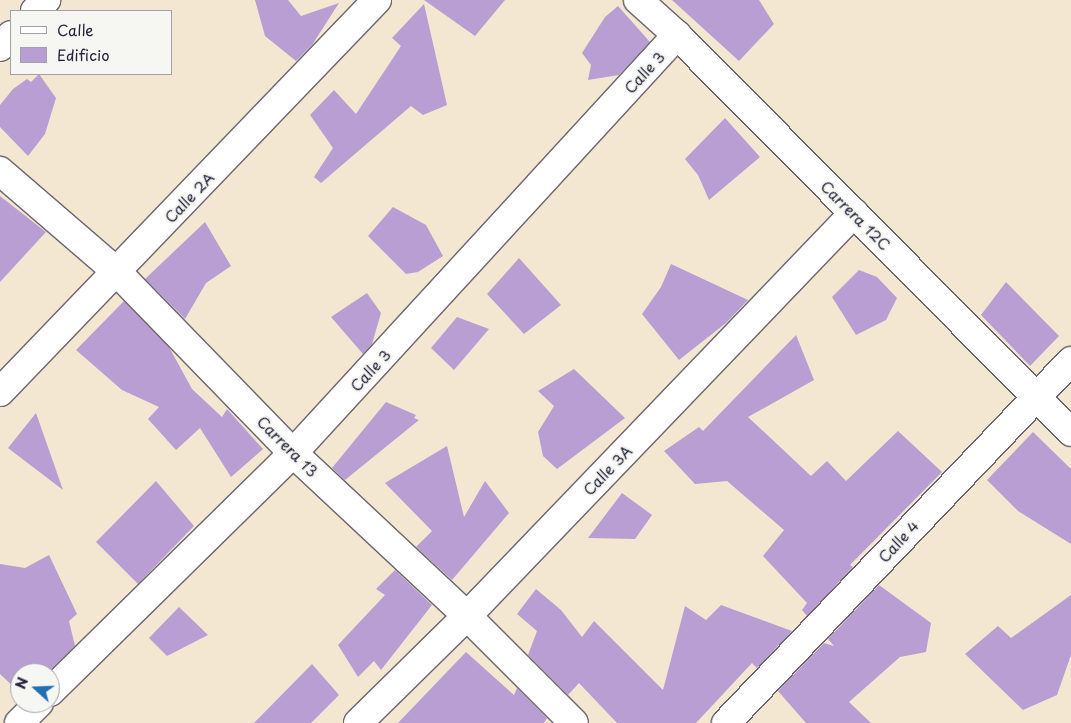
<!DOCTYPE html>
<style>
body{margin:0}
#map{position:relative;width:1071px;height:723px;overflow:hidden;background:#f3e7d2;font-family:"Playpen Sans",sans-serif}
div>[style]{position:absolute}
.building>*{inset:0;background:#b89ed3}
.roads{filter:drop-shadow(1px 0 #6b6770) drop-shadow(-1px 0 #6b6770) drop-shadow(0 1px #6b6770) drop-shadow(0 -1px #6b6770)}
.minor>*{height:28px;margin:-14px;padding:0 14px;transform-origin:14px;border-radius:14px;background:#fff}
span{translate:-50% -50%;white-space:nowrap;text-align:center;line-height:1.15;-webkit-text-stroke:4.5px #f6f6f2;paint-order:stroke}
.street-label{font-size:15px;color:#22223b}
.legend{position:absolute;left:10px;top:10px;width:162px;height:65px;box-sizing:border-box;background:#f6f6f2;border:1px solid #a1a1a9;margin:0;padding:6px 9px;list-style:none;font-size:15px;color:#22223b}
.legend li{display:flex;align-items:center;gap:10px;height:25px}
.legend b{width:25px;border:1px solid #a1a1a9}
.north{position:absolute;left:10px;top:663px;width:50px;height:50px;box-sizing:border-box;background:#f6f6f2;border:1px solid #a1a1a9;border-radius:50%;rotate:290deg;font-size:14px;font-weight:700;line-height:20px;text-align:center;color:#22223b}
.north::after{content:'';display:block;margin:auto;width:18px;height:22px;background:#1f6fb2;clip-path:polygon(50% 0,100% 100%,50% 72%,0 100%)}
</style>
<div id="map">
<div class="building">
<div style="clip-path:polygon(255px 0,288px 0,301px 16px,339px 3px,312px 45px,296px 61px,265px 36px)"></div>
<div style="clip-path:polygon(424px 0,505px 0,475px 36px)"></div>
<div style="clip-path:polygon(672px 0,759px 0,774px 24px,739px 61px)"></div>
<div style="clip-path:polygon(424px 4px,447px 105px,423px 115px,411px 106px,321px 183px,314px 177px,333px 148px,310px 115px,334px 90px,356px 114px,401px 46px,392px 38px)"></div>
<div style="clip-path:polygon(618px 6px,650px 42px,619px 75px,588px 80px,591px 65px,582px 53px,605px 17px)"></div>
<div style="clip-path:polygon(39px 74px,56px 98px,45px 134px,28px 156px,0 127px,0 105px,13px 89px,27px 79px,31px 82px)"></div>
<div style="clip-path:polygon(725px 118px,760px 157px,709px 200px,698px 175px,685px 159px)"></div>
<div style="clip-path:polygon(0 196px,46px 232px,0 282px)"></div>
<div style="clip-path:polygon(393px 207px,426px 225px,443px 256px,418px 272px,406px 274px,368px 236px)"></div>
<div style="clip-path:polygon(205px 222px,231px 266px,206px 283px,185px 319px,145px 279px)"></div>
<div style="clip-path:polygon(519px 258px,561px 305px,524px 334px,487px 294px)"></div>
<div style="clip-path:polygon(671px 264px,748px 300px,726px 323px,679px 360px,642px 314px,661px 287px)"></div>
<div style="clip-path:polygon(859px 270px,877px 277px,897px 298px,886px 320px,856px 335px,832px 297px)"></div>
<div style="clip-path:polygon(1006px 282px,1059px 336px,1030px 366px,981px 315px)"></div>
<div style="clip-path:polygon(367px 293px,381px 313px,372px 344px,363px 354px,331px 317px)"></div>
<div style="clip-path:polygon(124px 301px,169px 347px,192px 389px,222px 417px,227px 409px,263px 449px,231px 477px,200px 428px,176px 450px,148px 419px,159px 407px,122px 390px,76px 350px)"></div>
<div style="clip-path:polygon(457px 317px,489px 329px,454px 370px,431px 348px)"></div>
<div style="clip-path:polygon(796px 335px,814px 380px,748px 417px,811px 476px,827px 461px,846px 481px,898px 431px,942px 472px,850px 565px,853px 567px,807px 616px,802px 610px,807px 603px,763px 556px,784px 530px,727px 481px,695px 484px,664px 451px,699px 427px,703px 431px)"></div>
<div style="clip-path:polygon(574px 369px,625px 418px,557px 469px,543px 456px,538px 432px,554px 406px,538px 391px)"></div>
<div style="clip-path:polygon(386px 402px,416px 415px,414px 418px,419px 420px,345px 480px,332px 468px)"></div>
<div style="clip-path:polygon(36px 413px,63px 490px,8px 448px)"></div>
<div style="clip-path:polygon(1033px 432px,1071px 469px,1071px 544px,1018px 511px,987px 480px)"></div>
<div style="clip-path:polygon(447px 446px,464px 517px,485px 481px,509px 513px,452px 580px,416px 547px,432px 531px,385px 483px)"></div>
<div style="clip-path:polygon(156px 481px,194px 526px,138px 584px,96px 542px)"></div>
<div style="clip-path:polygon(622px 493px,652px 515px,635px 539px,588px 538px)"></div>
<div style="clip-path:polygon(49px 555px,77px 614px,69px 621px,75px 646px,47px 673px,20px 673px,18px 691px,0 674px,0 564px,25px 568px)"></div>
<div style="clip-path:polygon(395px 570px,432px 605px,381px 670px,374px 661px,358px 677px,338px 645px,385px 595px,376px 589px)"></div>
<div style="clip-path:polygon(879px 585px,931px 623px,926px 652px,900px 657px,849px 702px,871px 723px,806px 723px,778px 691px,824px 643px,834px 646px,828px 639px)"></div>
<div style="clip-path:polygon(536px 589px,561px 610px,582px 637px,594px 621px,663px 690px,685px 606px,706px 620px,721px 605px,792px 631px,757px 668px,752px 663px,696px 723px,617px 723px,579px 683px,568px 695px,528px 655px,537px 631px,517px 614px)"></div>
<div style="clip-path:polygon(1071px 595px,1071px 655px,1057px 695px,1023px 710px,965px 654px,998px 626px,1011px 638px)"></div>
<div style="clip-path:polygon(179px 607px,208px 635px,167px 656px,149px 638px)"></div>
<div style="clip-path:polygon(466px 652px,514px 695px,517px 688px,547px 718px,544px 723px,398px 723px)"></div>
<div style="clip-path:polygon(312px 664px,339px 695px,311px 723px,254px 723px)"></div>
</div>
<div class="roads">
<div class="minor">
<div style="left:638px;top:0;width:52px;rotate:41.9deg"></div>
<div style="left:677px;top:35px;width:559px;rotate:45.22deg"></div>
<div style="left:35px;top:11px;width:16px;rotate:-45deg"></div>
<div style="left:0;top:47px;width:16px;rotate:-47deg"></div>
<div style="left:0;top:171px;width:155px;rotate:40.8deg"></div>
<div style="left:117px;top:272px;width:252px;rotate:45.8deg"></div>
<div style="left:293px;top:453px;width:238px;rotate:43.1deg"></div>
<div style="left:467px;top:616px;width:151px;rotate:45deg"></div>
<div style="left:0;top:392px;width:544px;rotate:-46.12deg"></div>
<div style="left:50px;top:692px;width:341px;rotate:-44.5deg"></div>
<div style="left:293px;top:453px;width:568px;rotate:-47.43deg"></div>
<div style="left:19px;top:723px;width:28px;rotate:-45deg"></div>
<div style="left:358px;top:723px;width:153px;rotate:-44.5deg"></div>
<div style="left:467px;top:616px;width:559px;rotate:-46.16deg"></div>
<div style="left:726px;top:723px;width:500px;rotate:-46.38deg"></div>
</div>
</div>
<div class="street-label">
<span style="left:644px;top:72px;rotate:-47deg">Calle 3</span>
<span style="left:189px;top:197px;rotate:-46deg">Calle 2A</span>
<span style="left:856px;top:215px;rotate:45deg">Carrera 12C</span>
<span style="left:370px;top:370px;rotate:-47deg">Calle 3</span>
<span style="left:288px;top:446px;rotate:45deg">Carrera 13</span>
<span style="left:607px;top:470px;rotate:-46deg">Calle 3A</span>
<span style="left:898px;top:541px;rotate:-47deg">Calle 4</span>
</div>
<ul class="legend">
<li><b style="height:6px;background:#fff"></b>Calle</li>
<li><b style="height:14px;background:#b89ed3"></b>Edificio</li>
</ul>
<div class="north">N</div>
</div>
